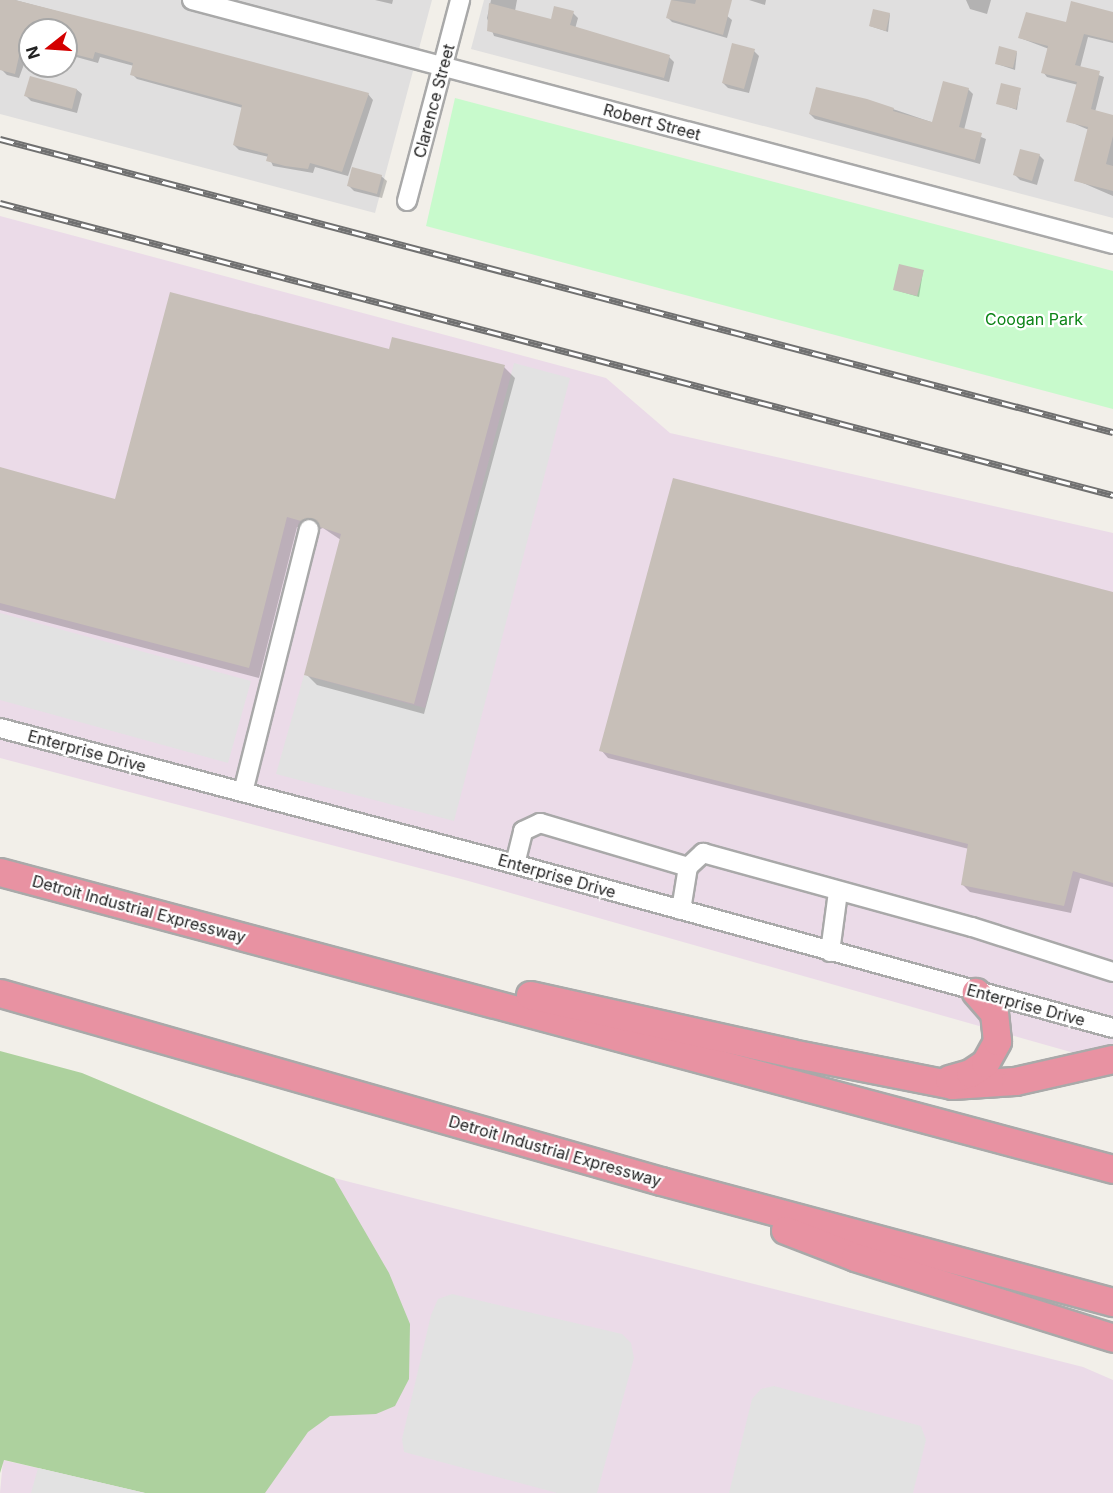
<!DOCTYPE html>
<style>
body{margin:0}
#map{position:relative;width:1113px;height:1493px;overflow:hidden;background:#f2efe9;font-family:Inter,sans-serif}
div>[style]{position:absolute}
.residential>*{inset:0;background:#e0dfdf}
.industrial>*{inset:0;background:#ebdbe8}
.forest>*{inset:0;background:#add19e}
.park>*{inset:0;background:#c8facc}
.parking>*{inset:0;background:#e2e2e2}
.shadow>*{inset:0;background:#0003}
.building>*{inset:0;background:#c7bfb8}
.roads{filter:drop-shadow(2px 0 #a9a9a9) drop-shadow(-2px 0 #a9a9a9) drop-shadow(0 2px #a9a9a9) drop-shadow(0 -2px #a9a9a9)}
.minor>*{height:18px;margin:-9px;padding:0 9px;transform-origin:9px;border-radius:9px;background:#fff}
.highway>*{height:27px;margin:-13.5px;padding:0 13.5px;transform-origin:13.5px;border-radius:13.5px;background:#e892a2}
.rail>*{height:7px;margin-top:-3.5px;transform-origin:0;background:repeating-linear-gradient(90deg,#fff 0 14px,#707070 0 28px);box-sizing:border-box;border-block:2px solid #707070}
span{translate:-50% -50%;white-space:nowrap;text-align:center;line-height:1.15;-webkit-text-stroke:4.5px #fff;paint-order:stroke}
.street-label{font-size:16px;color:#222}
.park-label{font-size:16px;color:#0c8416}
.north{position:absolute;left:18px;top:18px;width:60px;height:60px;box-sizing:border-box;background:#fff;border:2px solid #a7a7a7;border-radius:50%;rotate:253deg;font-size:16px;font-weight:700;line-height:24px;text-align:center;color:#222}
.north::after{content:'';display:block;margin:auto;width:21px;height:27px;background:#d40000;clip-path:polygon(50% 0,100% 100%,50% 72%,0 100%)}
</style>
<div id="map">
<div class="residential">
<div style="clip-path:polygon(evenodd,0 0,432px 0,375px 213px,0 114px,0 0,30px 30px,66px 30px,66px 66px,30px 66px,30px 30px)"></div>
<div style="clip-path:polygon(484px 0,1113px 0,1113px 218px,471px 49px)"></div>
</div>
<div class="industrial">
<div style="clip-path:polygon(0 216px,606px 378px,670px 433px,1113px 533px,1113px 1064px,465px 880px,0 758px)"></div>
<div style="clip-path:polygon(334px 1178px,1083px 1367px,1113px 1380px,1113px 1493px,254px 1493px)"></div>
<div style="clip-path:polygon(3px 1460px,145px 1493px,0 1493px)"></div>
</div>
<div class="forest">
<div style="clip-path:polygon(0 1051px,82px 1073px,334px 1178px,389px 1273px,410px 1324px,409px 1379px,395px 1406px,376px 1414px,330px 1416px,308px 1432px,265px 1493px,145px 1493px,4px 1460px,0 1473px)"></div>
</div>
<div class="park">
<div style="clip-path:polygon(455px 98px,1113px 271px,1113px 409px,426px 226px)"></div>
</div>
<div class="parking">
<div style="clip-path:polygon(514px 363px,570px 378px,454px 821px,276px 774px,304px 675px,425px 708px)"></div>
<div style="clip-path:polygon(0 613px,251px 681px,228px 763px,0 700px)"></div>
<div style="clip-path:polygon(452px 1294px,622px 1334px,631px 1343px,634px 1358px,597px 1493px,557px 1493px,404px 1452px,402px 1439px,431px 1315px,438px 1299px)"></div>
<div style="clip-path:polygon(774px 1386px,921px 1426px,926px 1440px,913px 1493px,729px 1493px,752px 1399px,761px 1389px)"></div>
<div style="clip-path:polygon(38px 1468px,145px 1493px,31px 1493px)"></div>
</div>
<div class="shadow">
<div style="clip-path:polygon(0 0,15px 0,368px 94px,373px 100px,348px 176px,315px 167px,313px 173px,273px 166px,269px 157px,239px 150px,234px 145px,243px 108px,137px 79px,132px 74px,134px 66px,100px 57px,98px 63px,69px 55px,66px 58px,66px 30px,30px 30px,30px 48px,19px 78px,7px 75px,2px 70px)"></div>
<div style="clip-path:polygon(375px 0,393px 0,392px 4px)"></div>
<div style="clip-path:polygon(491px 0,517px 0,515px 11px,552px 21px,573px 13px,578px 18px,575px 29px,669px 57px,674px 62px,669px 82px,494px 36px,487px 18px)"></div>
<div style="clip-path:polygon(672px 0,708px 0,732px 20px,727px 38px,672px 22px,668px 18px)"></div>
<div style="clip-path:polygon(749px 0,766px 0,765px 5px)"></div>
<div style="clip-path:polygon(966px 0,991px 0,987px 14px,970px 9px)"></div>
<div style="clip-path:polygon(890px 14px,888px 32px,870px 26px)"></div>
<div style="clip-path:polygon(1113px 14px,1113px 43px,1088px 37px,1080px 68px,1104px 77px,1095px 112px,1113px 117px,1113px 196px,1076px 180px,1089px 130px,1068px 121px,1078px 85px,1047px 77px,1043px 72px,1049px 49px,1020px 38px)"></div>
<div style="clip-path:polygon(754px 51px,759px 56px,749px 93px,728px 88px,723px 83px)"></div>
<div style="clip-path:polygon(1017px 52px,1015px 70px,997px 64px)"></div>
<div style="clip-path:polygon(76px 89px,82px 94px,77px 113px,31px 101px,26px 96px)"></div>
<div style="clip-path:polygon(968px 89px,973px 94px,964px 130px,986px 139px,980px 164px,815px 119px,810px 114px,893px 109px,934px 123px)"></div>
<div style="clip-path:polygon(1020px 89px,1017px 110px,998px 103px)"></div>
<div style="clip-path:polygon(1039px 155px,1044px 160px,1037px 185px,1020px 180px,1015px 175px)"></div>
<div style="clip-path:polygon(381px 176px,387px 181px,382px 198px,354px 191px,349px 186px)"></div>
<div style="clip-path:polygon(923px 272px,919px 297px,895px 290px)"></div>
<div style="clip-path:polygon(390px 351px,504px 367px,515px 378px,424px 714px,317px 685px,306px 674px,341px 540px,323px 528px,313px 532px,297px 527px,259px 678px,0 610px,0 469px,116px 500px)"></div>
<div style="clip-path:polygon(1113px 594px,1113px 887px,1080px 878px,1071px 913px,970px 892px,962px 884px,969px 849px,608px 758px,601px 750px)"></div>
</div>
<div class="building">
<div style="clip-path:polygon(0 0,15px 0,141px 32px,369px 93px,342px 172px,310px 163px,308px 169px,285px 166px,266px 161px,268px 154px,233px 145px,242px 105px,130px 75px,133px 63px,95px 52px,93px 59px,66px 52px,66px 30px,30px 30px,30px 46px,22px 43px,15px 74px,0 70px)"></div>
<div style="clip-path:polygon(671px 0,695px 4px,696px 0,732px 0,723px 35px,666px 18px)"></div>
<div style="clip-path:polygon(1071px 1px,1113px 12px,1113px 41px,1084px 34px,1075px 65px,1100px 71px,1091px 109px,1113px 115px,1113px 136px,1106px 164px,1113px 166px,1113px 191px,1074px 181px,1088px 127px,1066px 122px,1077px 82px,1041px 73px,1048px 46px,1018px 38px,1026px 12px,1066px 22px)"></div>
<div style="clip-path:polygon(489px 3px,551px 19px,554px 6px,574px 11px,570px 25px,670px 55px,664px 78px,487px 31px)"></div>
<div style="clip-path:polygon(873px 9px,890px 13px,886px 31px,869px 26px)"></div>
<div style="clip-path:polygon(732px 43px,755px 49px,744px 89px,722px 83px)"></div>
<div style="clip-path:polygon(999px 46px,1017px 51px,1013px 68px,995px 64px)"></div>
<div style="clip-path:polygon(30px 76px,77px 89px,72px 109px,24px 96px)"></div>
<div style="clip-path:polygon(943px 81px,969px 88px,959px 127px,982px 133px,975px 160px,809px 114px,816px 87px,867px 99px,894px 108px,893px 111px,932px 122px)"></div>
<div style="clip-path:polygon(1001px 83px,1021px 88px,1016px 109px,996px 104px)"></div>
<div style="clip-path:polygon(1020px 149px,1040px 154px,1032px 181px,1013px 175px)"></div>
<div style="clip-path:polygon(352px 167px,382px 175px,377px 194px,347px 186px)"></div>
<div style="clip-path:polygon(899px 264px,924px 270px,917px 296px,893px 290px)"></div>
<div style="clip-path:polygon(170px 292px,389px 349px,392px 337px,505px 365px,414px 704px,304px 675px,341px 534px,320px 527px,311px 518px,301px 521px,287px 517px,249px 668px,0 603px,0 467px,115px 499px)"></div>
<div style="clip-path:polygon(673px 478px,1113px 592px,1113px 883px,1073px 871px,1064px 906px,961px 885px,968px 844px,599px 751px)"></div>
</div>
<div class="roads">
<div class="minor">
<div style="left:192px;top:0;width:953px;rotate:14.84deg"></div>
<div style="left:407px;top:201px;width:208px;rotate:-75.2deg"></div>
<div style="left:0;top:728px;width:497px;rotate:14.8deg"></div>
<div style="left:481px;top:855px;width:655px;rotate:15.31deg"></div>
<div style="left:243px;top:792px;width:271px;rotate:-75.9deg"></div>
<div style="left:515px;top:864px;width:34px;rotate:-76deg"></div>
<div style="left:523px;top:831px;width:19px;rotate:-25deg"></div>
<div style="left:540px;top:823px;width:155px;rotate:16.5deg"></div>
<div style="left:681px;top:910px;width:44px;rotate:-80.8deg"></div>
<div style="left:688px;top:867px;width:21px;rotate:-43deg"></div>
<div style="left:703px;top:853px;width:279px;rotate:15.4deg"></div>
<div style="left:972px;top:927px;width:148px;rotate:17.7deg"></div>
<div style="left:830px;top:952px;width:61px;rotate:-82.4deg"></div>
</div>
<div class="highway">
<div style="left:0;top:872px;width:1152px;rotate:14.94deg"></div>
<div style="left:0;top:993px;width:687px;rotate:15.88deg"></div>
<div style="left:661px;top:1181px;width:468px;rotate:15deg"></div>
<div style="left:530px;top:995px;width:267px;rotate:12.5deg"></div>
<div style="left:791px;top:1053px;width:164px;rotate:11.2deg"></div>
<div style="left:952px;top:1085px;width:63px;rotate:-3.6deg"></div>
<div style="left:1015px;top:1081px;width:100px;rotate:-12.7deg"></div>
<div style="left:949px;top:1079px;width:22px;rotate:-16deg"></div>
<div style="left:970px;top:1073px;width:18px;rotate:-34deg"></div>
<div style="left:985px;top:1063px;width:25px;rotate:-61deg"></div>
<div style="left:997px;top:1041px;width:28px;rotate:-96deg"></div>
<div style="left:994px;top:1013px;width:28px;rotate:-131deg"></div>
<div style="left:785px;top:1230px;width:75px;rotate:21.1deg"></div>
<div style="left:855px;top:1257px;width:270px;rotate:17.4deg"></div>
</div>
</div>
<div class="rail">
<div style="left:0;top:139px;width:1151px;rotate:14.75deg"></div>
<div style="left:0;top:203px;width:1151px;rotate:14.7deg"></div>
</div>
<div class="street-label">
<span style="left:434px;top:101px;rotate:-75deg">Clarence Street</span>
<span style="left:652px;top:122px;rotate:15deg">Robert Street</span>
<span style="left:87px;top:751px;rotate:15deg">Enterprise Drive</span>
<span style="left:557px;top:876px;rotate:16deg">Enterprise Drive</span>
<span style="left:139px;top:909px;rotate:15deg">Detroit Industrial Expressway</span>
<span style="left:1026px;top:1005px;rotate:15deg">Enterprise Drive</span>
<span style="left:555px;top:1151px;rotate:16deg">Detroit Industrial Expressway</span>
</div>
<div class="park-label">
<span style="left:1034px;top:319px">Coogan Park</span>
</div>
<div class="north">N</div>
</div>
